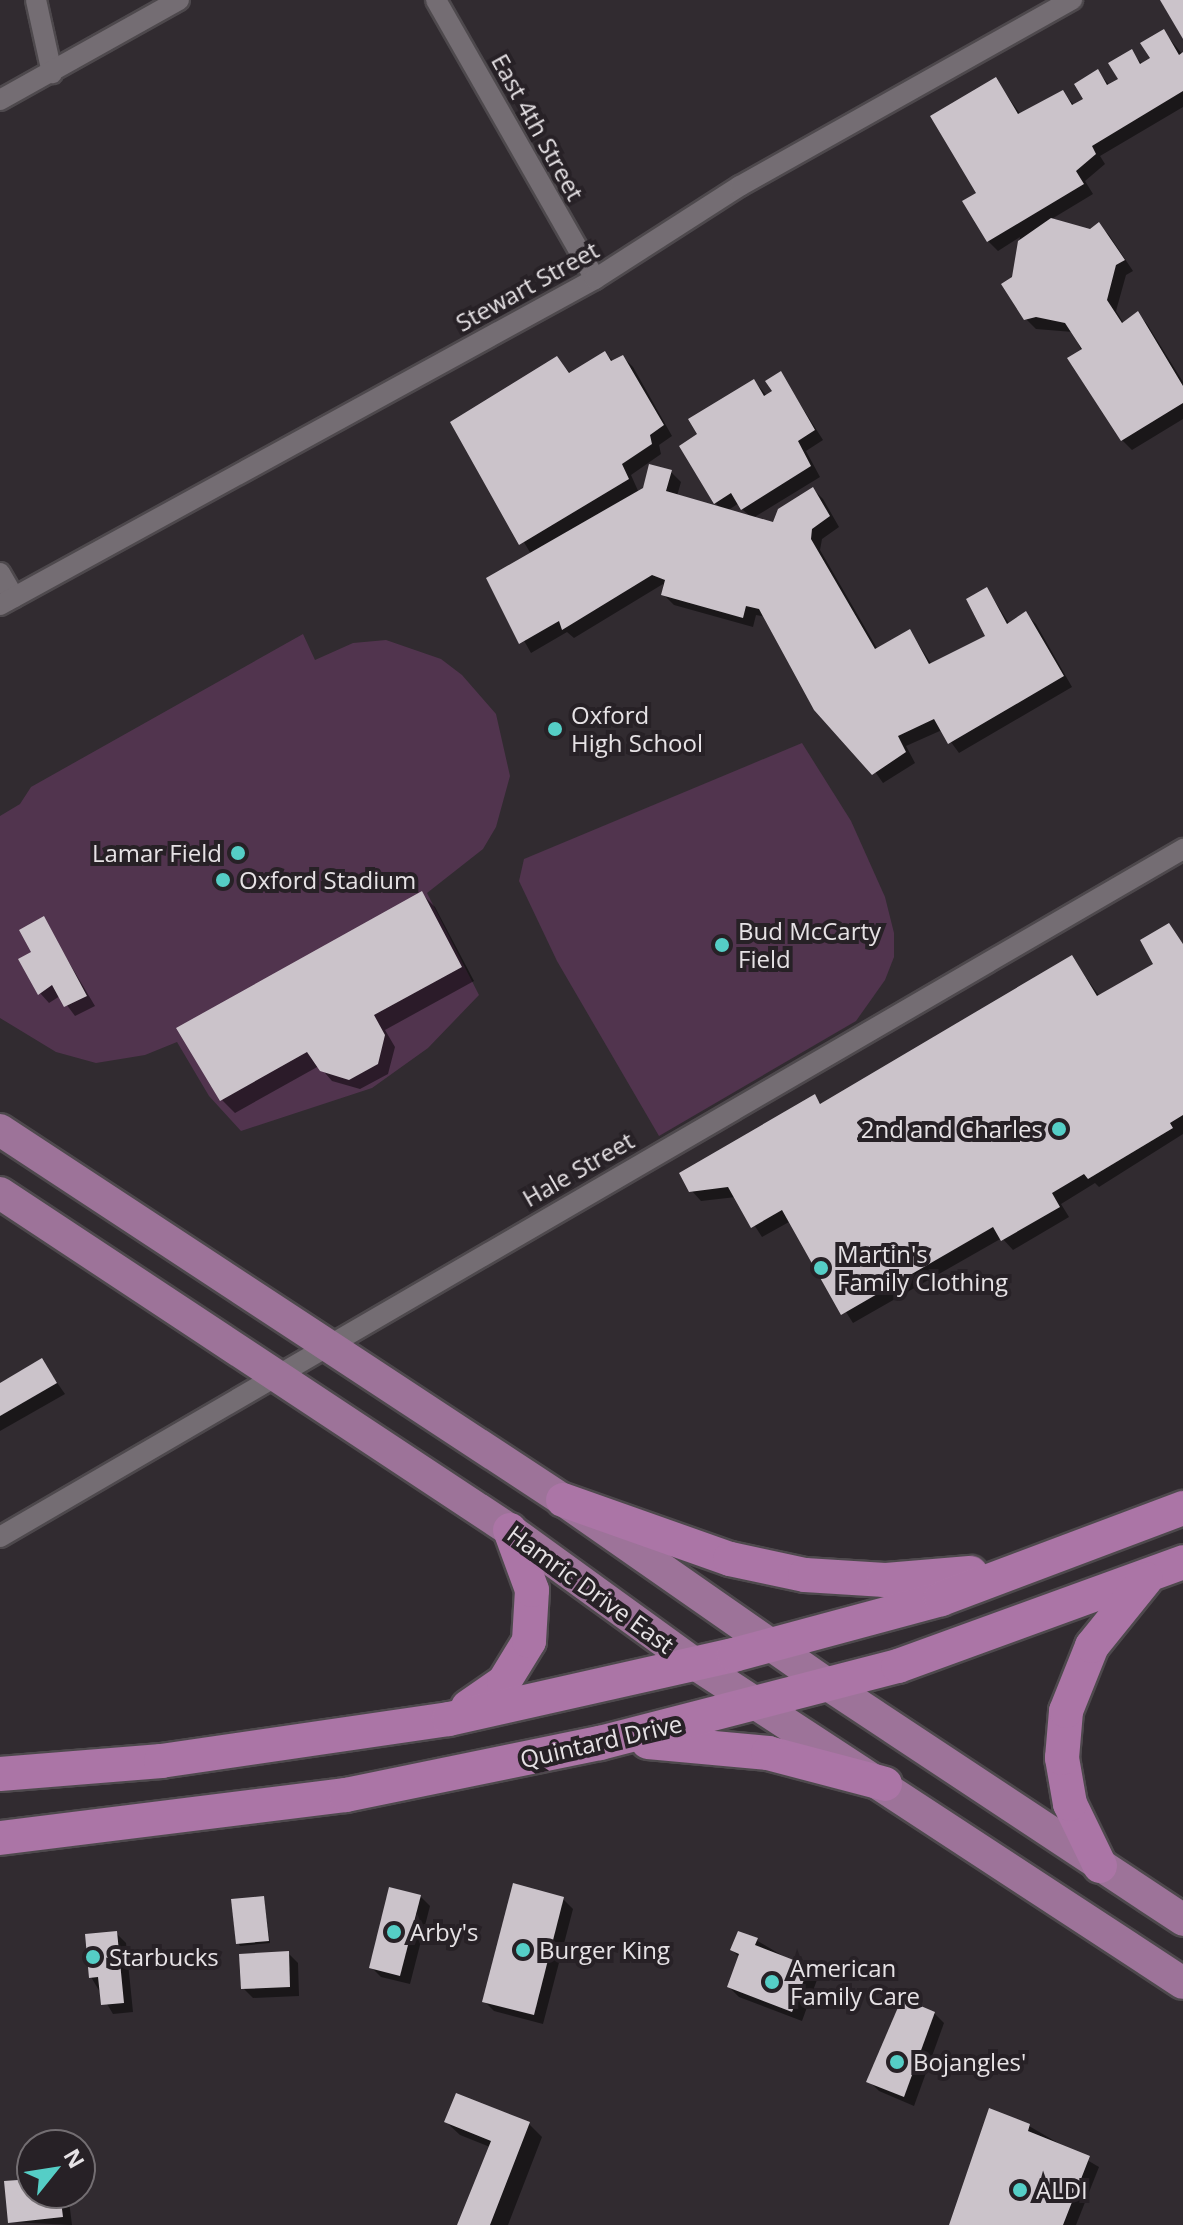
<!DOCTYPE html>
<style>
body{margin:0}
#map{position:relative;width:1183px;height:2225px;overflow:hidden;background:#312b30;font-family:"Open Sans",sans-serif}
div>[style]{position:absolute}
.green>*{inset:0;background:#51344e}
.shadow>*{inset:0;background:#0007}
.building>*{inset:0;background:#cbc3ca}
.roads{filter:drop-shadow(2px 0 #4e494d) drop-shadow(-2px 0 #4e494d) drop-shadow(0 2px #4e494d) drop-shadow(0 -2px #4e494d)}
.minor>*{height:20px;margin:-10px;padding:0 10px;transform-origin:10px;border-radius:10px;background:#746d73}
.primary>*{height:32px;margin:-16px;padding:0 16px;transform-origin:16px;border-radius:16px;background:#9d7399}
.trunk>*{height:34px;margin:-17px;padding:0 17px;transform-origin:17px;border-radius:17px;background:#ab75a6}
.dots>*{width:22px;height:22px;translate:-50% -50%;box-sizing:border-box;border:4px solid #272126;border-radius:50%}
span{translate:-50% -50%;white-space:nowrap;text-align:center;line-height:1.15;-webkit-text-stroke:8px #272126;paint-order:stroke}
.street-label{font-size:24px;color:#e6e2e5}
.poi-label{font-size:24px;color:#e6e2e5}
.left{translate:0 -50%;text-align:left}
.right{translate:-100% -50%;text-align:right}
.north{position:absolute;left:16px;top:2129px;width:80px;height:80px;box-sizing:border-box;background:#272126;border:2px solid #736e72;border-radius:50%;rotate:60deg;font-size:22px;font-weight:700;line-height:32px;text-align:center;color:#e6e2e5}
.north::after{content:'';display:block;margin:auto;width:28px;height:36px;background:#55cec6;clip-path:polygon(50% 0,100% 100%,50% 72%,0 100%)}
</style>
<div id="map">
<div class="green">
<div style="clip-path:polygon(303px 634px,315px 660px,353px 643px,386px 640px,441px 659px,462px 675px,496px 714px,510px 776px,496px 827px,483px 849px,427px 893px,479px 995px,428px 1048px,372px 1088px,241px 1131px,209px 1096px,177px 1042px,145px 1055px,96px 1063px,56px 1052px,0 1018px,0 816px,20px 804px,31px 787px)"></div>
<div style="clip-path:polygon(802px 743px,851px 821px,885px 897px,894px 933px,894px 957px,885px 980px,856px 1021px,659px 1136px,557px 961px,519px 881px,524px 859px)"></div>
</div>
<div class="shadow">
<div style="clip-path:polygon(1164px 32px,1183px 55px,1183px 107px,1100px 156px,1105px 164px,1085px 181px,1093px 194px,1050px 220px,1091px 231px,1099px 225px,1109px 235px,1133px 271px,1126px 275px,1116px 311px,1124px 324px,1138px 314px,1147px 324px,1183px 382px,1183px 419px,1132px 450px,1122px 440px,1073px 332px,1036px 329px,1026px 319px,1013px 278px,1020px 237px,998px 251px,988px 241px,979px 193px,996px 80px,1021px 115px,1063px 93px,1075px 106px,1085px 100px,1098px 72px,1110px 86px,1120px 80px,1131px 52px,1143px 65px,1152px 59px)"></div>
<div style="clip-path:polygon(evenodd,605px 353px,614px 362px,623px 357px,633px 367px,672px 436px,659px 445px,661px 454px,631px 475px,639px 493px,671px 472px,681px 482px,677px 496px,722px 509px,715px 503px,700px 435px,754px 381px,767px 396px,774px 392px,781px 374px,823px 440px,806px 451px,820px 477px,753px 518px,774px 525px,813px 489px,823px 499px,839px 527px,822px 539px,820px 550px,878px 650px,910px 631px,932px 665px,988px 637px,987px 589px,1010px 625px,1026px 614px,1036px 624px,1072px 687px,959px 753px,942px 730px,906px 746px,915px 763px,883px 783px,766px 617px,756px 615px,753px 627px,674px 605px,664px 595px,663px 584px,574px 638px,567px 632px,531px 653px,489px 579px,531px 554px,452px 422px,556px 358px,571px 374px,605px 353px,739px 503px,742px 509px,752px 518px,727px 511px,739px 503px)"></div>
<div style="clip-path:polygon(422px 894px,435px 907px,474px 981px,385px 1030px,395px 1047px,388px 1074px,360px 1089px,332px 1081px,319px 1066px,235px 1113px,222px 1100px)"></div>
<div style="clip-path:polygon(43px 919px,95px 1006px,75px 1016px,60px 996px,49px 1003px,40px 993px,34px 952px)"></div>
<div style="clip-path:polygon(1168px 926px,1183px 944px,1183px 1134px,1099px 1187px,1095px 1183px,1061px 1204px,1069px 1217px,1013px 1250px,1002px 1238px,853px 1323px,789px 1222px,762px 1237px,736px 1197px,701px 1201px,691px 1190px,815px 1097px,822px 1105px,1072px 958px,1100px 997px,1156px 964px)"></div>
<div style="clip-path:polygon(42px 1361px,65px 1394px,0 1431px,0 1385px)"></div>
<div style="clip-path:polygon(420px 1896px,430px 1906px,410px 1984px,381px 1977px,371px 1967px)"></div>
<div style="clip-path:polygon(264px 1898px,270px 1943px,240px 1946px,238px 1943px)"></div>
<div style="clip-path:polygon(563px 1899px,573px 1909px,543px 2024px,494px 2011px,484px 2001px)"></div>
<div style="clip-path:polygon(116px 1933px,126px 1943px,133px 2012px,113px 2014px,91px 1977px)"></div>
<div style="clip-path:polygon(756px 1940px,818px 1977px,802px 2021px,739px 1997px,729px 1987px,740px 1958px,732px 1950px)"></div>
<div style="clip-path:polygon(288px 1953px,298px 1963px,299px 1996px,253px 1998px,243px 1988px)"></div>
<div style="clip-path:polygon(934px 2013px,944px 2023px,914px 2106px,879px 2091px,869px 2081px)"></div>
<div style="clip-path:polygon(990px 2110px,1029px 2126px,1099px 2167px,1076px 2225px,951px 2225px)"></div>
<div style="clip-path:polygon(446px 2122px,529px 2124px,542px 2137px,508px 2225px,459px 2225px,490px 2147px,460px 2135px)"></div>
<div style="clip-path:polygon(32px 2181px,32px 2193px,68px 2193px,72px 2225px,10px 2222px)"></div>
</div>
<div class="building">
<div style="clip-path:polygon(1160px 0,1183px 0,1183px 39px)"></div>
<div style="clip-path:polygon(1164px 29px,1179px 55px,1183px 52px,1183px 91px,1092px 146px,1096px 154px,1076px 171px,1084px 184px,987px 242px,962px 201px,976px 193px,930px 116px,996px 77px,1018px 114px,1063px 90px,1072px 105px,1083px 99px,1074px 84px,1098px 69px,1107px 85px,1118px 79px,1108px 63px,1132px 49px,1140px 64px,1150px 58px,1140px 43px)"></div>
<div style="clip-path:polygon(1051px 218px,1090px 229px,1099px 222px,1125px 260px,1116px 265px,1107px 300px,1122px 323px,1138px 311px,1183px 386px,1183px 403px,1121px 441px,1067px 358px,1082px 349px,1065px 323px,1036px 317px,1024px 320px,1001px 284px,1012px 277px,1018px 241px)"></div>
<div style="clip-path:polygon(605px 351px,611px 361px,623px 355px,664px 425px,650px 435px,652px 444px,622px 464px,629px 479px,519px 545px,450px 422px,557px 356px,569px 373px)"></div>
<div style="clip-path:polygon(781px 371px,815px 430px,798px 441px,811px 466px,741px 510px,731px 493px,714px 504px,679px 446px,697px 434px,688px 419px,754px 379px,764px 396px,772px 391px,765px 381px)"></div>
<div style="clip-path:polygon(649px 464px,672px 470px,666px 491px,773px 522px,778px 509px,813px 487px,830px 516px,812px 529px,811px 539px,875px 649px,910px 629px,929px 664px,985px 636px,966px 599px,987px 587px,1007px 624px,1026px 611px,1064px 676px,948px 744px,934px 719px,898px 736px,906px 752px,872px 775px,814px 710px,759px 609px,746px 606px,743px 618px,661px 595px,665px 580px,652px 575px,562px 630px,559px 621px,519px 644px,486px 578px,643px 488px)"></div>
<div style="clip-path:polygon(422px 891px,462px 967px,374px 1015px,385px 1035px,378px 1064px,349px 1080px,320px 1071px,307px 1052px,220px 1101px,176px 1028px)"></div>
<div style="clip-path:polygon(44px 916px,87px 996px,64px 1007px,52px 985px,38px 995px,18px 959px,31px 952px,19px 930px)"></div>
<div style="clip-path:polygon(1169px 923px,1183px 944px,1183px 1115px,1170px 1123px,1173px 1128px,1088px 1179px,1084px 1174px,1052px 1193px,1060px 1207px,1001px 1241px,993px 1227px,841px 1315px,782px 1210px,751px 1228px,728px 1187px,689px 1192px,679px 1173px,815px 1094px,820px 1104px,1072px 955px,1097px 996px,1153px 964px,1140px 940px)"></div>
<div style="clip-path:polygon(42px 1358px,57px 1383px,0 1416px,0 1383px)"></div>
<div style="clip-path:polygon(513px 1883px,564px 1897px,534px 2015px,482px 2002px)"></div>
<div style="clip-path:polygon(389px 1887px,421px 1895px,400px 1976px,369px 1968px)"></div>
<div style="clip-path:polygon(264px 1896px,269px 1941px,236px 1944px,231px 1899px)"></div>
<div style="clip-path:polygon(117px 1931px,124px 2003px,101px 2005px,98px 1977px,89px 1978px,85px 1934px)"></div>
<div style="clip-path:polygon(738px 1931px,758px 1938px,755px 1945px,809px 1966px,792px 2012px,727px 1987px,739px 1954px,730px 1950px)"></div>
<div style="clip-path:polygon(289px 1951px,290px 1987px,241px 1989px,239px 1954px)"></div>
<div style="clip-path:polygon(902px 1998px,935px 2012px,904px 2097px,866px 2082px)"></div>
<div style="clip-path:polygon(456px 2093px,530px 2122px,490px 2225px,457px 2225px,491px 2141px,444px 2122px)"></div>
<div style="clip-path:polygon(989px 2108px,1030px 2124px,1028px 2131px,1090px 2156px,1063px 2225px,949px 2225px)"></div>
<div style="clip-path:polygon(32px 2179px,32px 2193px,60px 2193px,63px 2217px,8px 2223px,4px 2181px)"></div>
</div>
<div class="roads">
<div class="minor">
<div style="left:36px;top:0;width:75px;rotate:77.6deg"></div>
<div style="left:436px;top:0;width:321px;rotate:60.3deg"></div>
<div style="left:0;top:100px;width:205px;rotate:-29.2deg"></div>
<div style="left:0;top:573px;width:28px;rotate:60deg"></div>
<div style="left:0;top:605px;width:678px;rotate:-28.72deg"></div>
<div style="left:595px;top:279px;width:172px;rotate:-32.7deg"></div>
<div style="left:740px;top:186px;width:381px;rotate:-29.3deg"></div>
<div style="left:0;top:1537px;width:1369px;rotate:-30.18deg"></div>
</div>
<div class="primary">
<div style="left:0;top:1130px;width:674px;rotate:33.31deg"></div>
<div style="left:563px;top:1500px;width:325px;rotate:34.9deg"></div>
<div style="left:830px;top:1686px;width:424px;rotate:33.5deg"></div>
<div style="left:0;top:1193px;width:611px;rotate:33.46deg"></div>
<div style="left:510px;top:1530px;width:227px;rotate:35.9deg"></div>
<div style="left:694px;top:1663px;width:584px;rotate:33.2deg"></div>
</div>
<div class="trunk">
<div style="left:563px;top:1500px;width:177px;rotate:19.5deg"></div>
<div style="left:730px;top:1559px;width:77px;rotate:12deg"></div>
<div style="left:805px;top:1575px;width:80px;rotate:3.6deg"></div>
<div style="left:885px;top:1580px;width:86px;rotate:-4.7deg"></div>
<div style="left:468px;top:1707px;width:44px;rotate:-34.8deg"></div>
<div style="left:504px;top:1682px;width:48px;rotate:-58.6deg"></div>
<div style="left:529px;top:1641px;width:51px;rotate:-86.6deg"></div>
<div style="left:532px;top:1590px;width:64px;rotate:-110.1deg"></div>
<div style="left:648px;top:1742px;width:121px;rotate:5.2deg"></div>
<div style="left:768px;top:1753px;width:121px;rotate:14.8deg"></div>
<div style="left:0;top:1774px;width:162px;rotate:-4.6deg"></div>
<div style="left:161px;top:1761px;width:291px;rotate:-8.3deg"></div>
<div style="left:449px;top:1719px;width:292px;rotate:-12.7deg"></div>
<div style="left:734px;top:1655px;width:214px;rotate:-15.1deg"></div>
<div style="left:941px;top:1599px;width:259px;rotate:-20.6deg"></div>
<div style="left:0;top:1838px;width:349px;rotate:-7.1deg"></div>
<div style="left:346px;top:1795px;width:259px;rotate:-11.6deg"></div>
<div style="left:600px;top:1743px;width:308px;rotate:-14.5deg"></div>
<div style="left:898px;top:1666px;width:303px;rotate:-20deg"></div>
<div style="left:1100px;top:1866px;width:69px;rotate:-115.8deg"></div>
<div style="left:1070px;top:1804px;width:47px;rotate:-99.9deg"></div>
<div style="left:1062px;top:1758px;width:47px;rotate:-85.1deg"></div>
<div style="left:1066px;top:1711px;width:70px;rotate:-68.2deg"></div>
<div style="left:1092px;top:1646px;width:86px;rotate:-51.1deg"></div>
</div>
</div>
<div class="dots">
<div style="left:555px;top:729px;background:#55cec6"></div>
<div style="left:238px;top:853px;background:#55cec6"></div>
<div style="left:223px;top:880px;background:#55cec6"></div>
<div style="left:722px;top:945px;background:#55cec6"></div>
<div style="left:1059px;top:1129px;background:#55cec6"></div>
<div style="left:821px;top:1268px;background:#55cec6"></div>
<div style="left:394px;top:1932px;background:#55cec6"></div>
<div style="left:523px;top:1950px;background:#55cec6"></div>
<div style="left:93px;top:1957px;background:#55cec6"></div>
<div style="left:772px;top:1982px;background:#55cec6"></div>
<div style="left:897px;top:2062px;background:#55cec6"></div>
<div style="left:1020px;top:2190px;background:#55cec6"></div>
</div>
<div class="street-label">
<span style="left:538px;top:127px;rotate:61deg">East 4th Street</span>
<span style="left:527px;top:286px;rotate:-29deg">Stewart Street</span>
<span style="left:578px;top:1169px;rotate:-30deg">Hale Street</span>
<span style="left:591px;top:1589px;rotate:36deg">Hamric Drive East</span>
<span style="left:601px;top:1741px;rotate:-13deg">Quintard Drive</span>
</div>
<div class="poi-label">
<span class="left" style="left:571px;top:729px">Oxford<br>High School</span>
<span class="right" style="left:222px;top:853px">Lamar Field</span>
<span class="left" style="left:239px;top:880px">Oxford Stadium</span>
<span class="left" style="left:738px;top:945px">Bud McCarty<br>Field</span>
<span class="right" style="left:1043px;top:1129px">2nd and Charles</span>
<span class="left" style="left:837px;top:1268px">Martin's<br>Family Clothing</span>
<span class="left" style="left:410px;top:1932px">Arby's</span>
<span class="left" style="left:539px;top:1950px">Burger King</span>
<span class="left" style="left:109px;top:1957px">Starbucks</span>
<span class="left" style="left:790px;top:1982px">American<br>Family Care</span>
<span class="left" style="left:913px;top:2062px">Bojangles'</span>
<span class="left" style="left:1036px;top:2190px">ALDI</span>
</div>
<div class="north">N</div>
</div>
